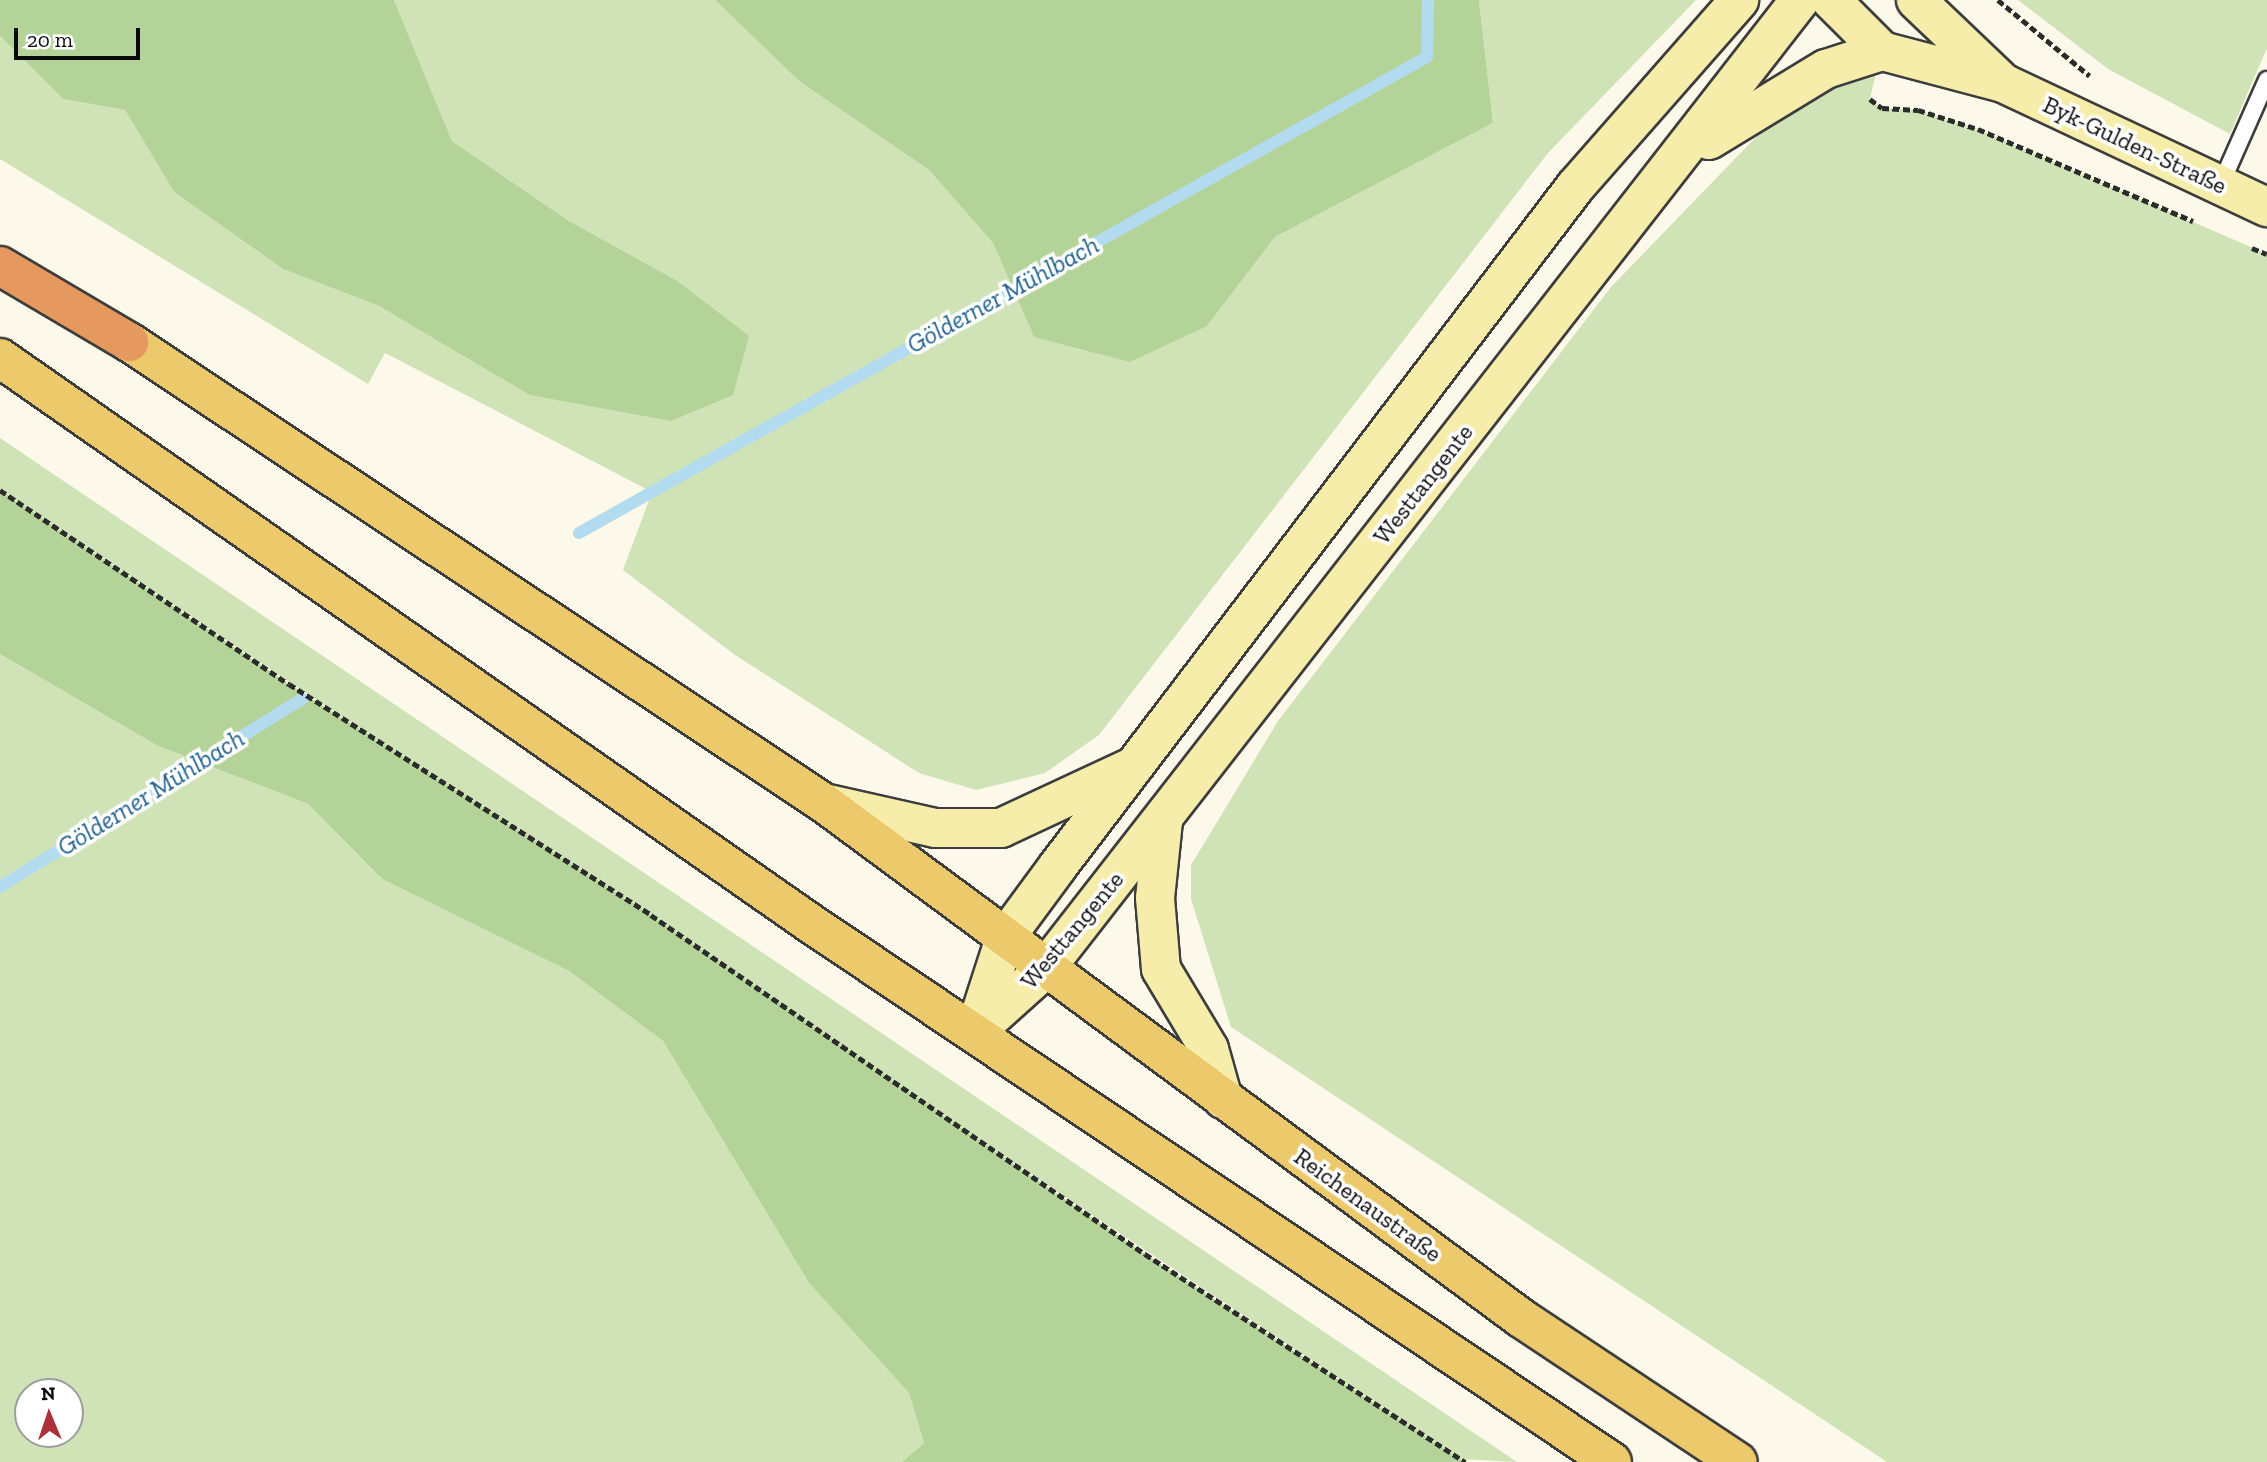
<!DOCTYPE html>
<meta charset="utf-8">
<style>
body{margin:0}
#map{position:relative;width:2267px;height:1462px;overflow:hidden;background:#fdf9ea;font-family:"Zilla Slab",serif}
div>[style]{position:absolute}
.green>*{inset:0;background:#d0e3b7}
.forest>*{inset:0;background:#b4d398}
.stream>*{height:12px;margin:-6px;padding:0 6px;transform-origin:6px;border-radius:6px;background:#b3dbf0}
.path>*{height:4.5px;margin-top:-2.25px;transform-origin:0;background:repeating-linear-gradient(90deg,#2c2c2c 0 7px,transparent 0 10.5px)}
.roads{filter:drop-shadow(2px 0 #3d3d3d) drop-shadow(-2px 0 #3d3d3d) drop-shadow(0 2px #3d3d3d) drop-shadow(0 -2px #3d3d3d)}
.lane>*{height:16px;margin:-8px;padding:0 8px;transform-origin:8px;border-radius:8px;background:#fff}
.secondary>*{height:38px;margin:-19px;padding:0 19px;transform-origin:19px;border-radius:19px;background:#f7edab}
.primary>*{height:38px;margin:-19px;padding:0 19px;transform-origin:19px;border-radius:19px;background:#ecc96b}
.highway>*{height:38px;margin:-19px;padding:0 19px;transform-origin:19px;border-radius:19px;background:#e6995e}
span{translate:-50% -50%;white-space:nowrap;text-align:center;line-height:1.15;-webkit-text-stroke:7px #fff;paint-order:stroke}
.street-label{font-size:24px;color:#0a0a0a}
.water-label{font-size:26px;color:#21628f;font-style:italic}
.north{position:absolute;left:14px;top:1378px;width:70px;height:70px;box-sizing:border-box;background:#fff;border:2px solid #9d9d9d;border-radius:50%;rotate:358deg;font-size:19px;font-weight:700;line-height:28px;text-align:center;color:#0a0a0a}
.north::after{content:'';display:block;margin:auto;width:24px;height:32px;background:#ac303a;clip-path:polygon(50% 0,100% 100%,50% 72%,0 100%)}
.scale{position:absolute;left:14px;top:28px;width:126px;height:32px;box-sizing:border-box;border:4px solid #0a0a0a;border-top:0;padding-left:9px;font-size:21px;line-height:24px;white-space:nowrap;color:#0a0a0a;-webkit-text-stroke:5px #fff;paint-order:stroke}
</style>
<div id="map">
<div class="green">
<div style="clip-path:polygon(394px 0,715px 0,799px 81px,929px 170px,993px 243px,1034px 337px,1207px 326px,1275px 237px,1493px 123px,1479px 0,1696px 0,1548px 153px,1099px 735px,1045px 773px,976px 790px,919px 773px,735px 655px,623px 570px,652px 492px,385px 353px,368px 384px,0 159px,0 36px,63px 99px,125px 110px,174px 192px,283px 269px,379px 306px,454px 349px,676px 280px,569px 221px,452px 141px)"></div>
<div style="clip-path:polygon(2018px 0,2267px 0,2267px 48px,2230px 134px,2108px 69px)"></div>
<div style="clip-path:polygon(1882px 51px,1870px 98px,1882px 108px,1918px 110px,1978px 129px,2267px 254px,2267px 1462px,1887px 1462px,1231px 1027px,1191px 899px,1191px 865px,1278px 721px,1611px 287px,1755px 138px)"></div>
<div style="clip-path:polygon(0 438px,1517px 1462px,1460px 1459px,0 490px)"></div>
<div style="clip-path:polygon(evenodd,0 654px,158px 746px,308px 804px,382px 879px,569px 971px,663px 1041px,809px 1283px,909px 1393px,924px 1443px,902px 1462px,0 1462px,0 654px,28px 1392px,70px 1392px,70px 1434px,28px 1434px,28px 1392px)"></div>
</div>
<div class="forest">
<div style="clip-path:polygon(0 0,394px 0,452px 141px,569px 221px,676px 280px,749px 336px,733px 395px,671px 421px,530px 395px,379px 306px,283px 269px,174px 192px,125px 110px,63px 99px,0 36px)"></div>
<div style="clip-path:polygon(715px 0,1479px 0,1493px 123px,1275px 237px,1207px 326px,1130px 362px,1034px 337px,993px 243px,929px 170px,799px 81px)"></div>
<div style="clip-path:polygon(0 490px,289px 684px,651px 915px,1145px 1254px,1465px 1462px,902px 1462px,924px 1443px,909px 1393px,809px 1283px,663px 1041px,569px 971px,382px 879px,308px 804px,158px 746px,0 654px)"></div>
</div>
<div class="stream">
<div style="left:579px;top:533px;width:972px;rotate:-29.31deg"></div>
<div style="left:1427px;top:57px;width:57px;rotate:-89deg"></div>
<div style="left:0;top:887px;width:356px;rotate:-31.9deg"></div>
</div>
<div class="path">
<div style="left:1998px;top:0;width:119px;rotate:39.6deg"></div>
<div style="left:1870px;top:99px;width:15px;rotate:37deg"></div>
<div style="left:1882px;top:108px;width:36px;rotate:3deg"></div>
<div style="left:1918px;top:110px;width:63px;rotate:17.6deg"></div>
<div style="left:1978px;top:129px;width:234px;rotate:23.2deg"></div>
<div style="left:2252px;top:248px;width:16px;rotate:22deg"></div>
<div style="left:0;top:490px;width:348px;rotate:33.9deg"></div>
<div style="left:289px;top:684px;width:429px;rotate:32.5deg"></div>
<div style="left:651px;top:915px;width:599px;rotate:34.46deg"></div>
<div style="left:1145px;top:1254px;width:382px;rotate:33deg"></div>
</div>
<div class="roads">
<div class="lane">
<div style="left:2220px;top:186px;width:116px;rotate:-66.1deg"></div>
</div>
<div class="secondary">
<div style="left:1831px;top:0;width:72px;rotate:45deg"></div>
<div style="left:1882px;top:51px;width:125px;rotate:14.8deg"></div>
<div style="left:2003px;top:83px;width:292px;rotate:25.2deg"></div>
<div style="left:1916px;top:0;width:115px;rotate:43.6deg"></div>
<div style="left:1709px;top:140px;width:137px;rotate:-31.3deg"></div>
<div style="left:1826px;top:69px;width:59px;rotate:-17.8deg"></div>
<div style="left:824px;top:803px;width:114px;rotate:12.7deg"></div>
<div style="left:935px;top:828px;width:66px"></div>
<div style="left:1001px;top:828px;width:147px;rotate:-25deg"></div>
<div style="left:1163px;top:821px;width:77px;rotate:95.9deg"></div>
<div style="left:1155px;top:898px;width:71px;rotate:85.2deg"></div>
<div style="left:1161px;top:969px;width:93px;rotate:59deg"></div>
<div style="left:1209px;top:1049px;width:52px;rotate:74.4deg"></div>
<div style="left:975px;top:1031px;width:98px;rotate:-72.1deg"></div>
<div style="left:1005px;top:938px;width:89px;rotate:-53.6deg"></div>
<div style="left:1058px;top:866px;width:853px;rotate:-52.71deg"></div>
<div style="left:1575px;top:187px;width:249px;rotate:-48.7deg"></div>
<div style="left:975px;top:1032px;width:94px;rotate:-42deg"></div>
<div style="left:1045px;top:969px;width:1228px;rotate:-52.08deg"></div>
</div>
<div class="primary">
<div style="left:129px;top:342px;width:834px;rotate:33.56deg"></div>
<div style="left:824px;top:803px;width:867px;rotate:36.46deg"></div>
<div style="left:1521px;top:1318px;width:260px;rotate:33.6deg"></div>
<div style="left:0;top:358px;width:988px;rotate:34.9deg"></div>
<div style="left:810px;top:923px;width:966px;rotate:33.9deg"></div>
</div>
<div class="highway">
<div style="left:0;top:266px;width:150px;rotate:30.5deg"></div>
</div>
</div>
<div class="street-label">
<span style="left:2135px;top:145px;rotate:25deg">Byk-Gulden-Straße</span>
<span style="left:1423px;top:484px;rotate:-52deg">Westtangente</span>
<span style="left:1072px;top:930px;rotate:-50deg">Westtangente</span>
<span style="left:1368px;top:1205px;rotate:36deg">Reichenaustraße</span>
</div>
<div class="water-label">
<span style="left:1003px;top:295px;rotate:-29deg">Gölderner Mühlbach</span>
<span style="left:151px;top:793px;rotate:-32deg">Gölderner Mühlbach</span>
</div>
<div class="north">N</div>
<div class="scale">20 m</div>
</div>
